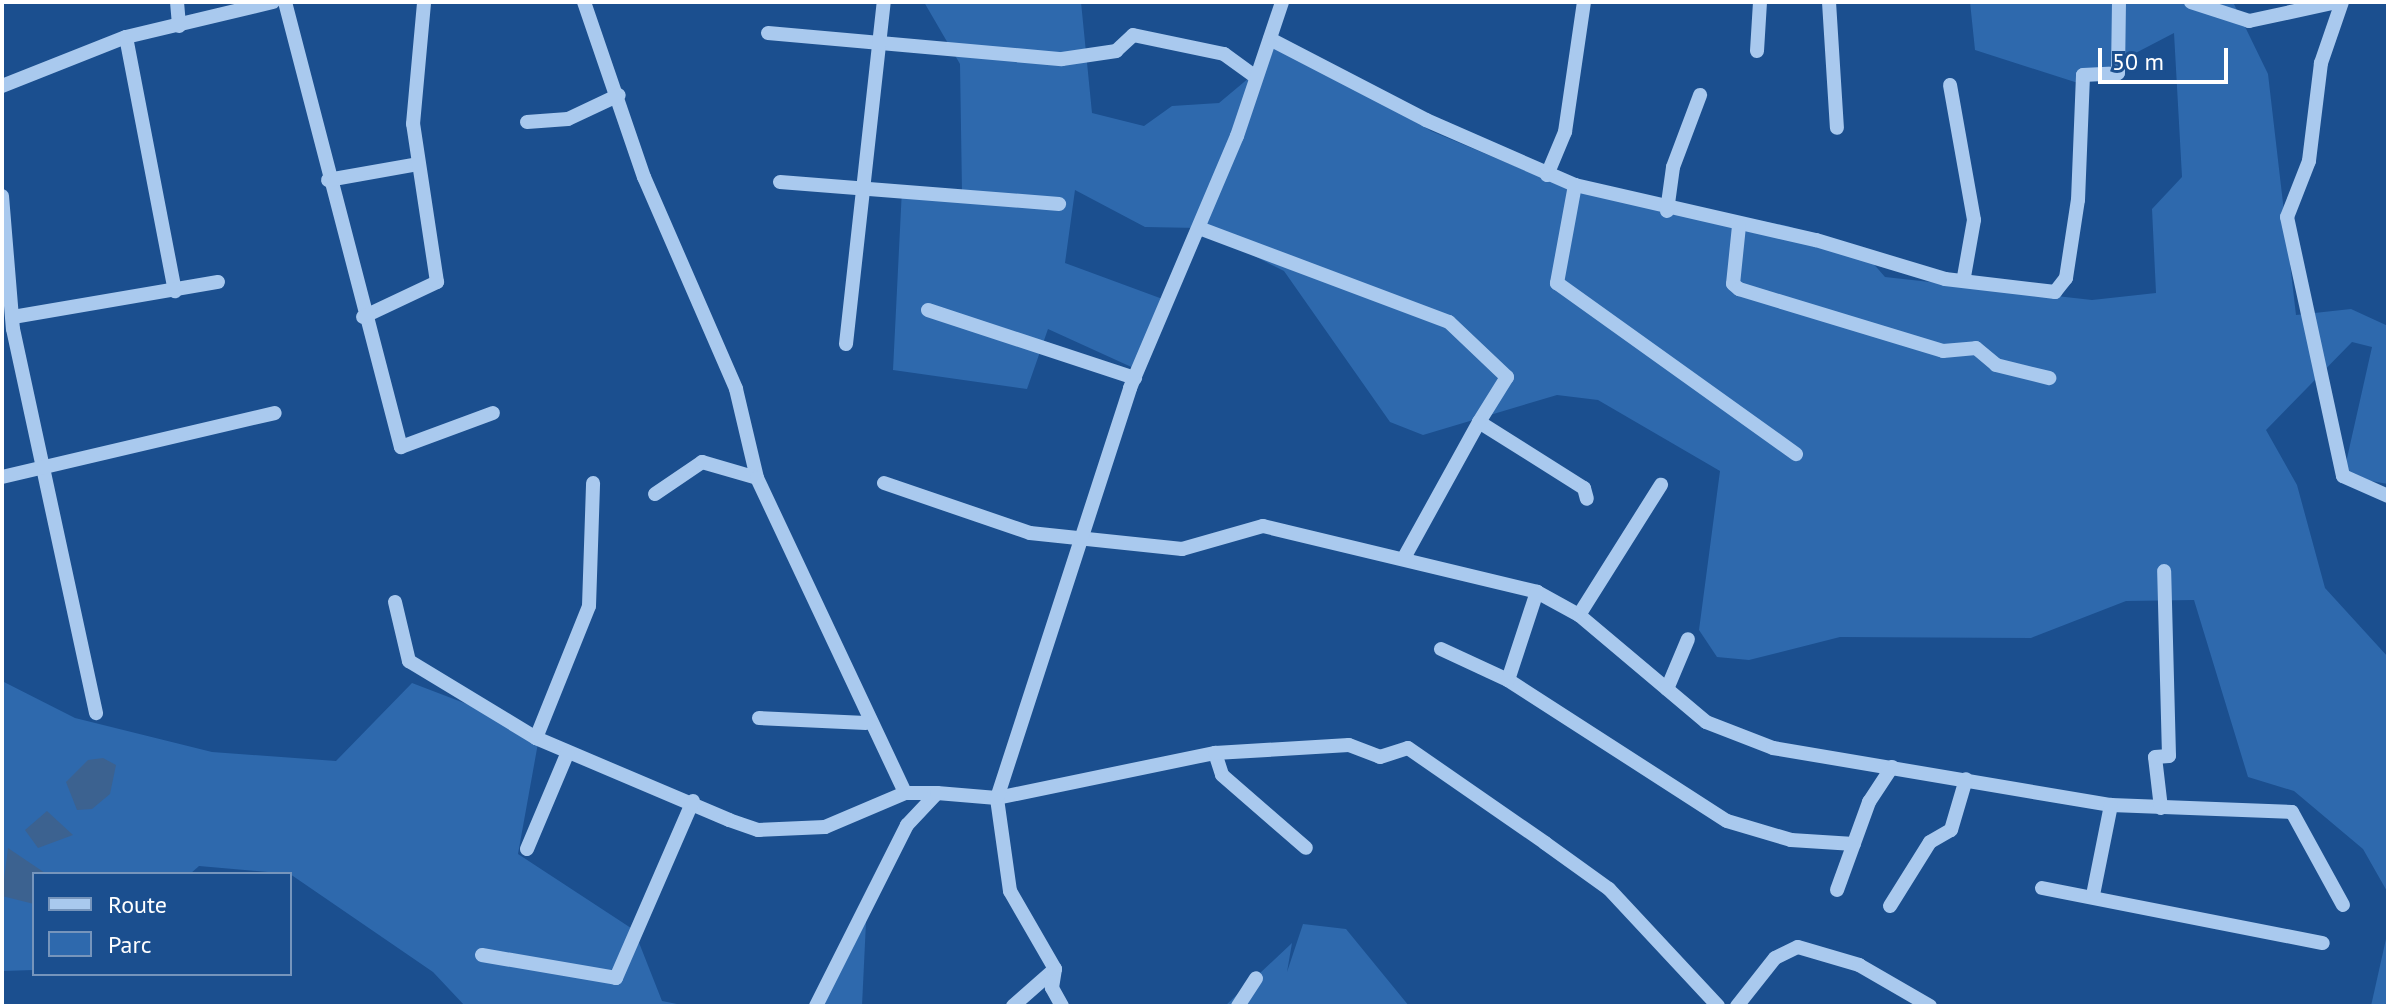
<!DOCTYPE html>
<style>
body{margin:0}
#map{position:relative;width:2390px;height:1008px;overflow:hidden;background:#1b4f8f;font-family:"PT Sans",sans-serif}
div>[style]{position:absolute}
.green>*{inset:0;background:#2e69ad}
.water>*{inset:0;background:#3c6290}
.minor>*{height:14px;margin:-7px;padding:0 7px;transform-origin:7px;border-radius:7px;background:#a9c9ee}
span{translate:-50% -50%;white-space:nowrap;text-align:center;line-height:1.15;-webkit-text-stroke:6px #1b4f8f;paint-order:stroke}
.frame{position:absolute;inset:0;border:4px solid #fff;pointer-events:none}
.legend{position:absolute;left:32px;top:872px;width:260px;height:104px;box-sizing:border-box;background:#1b4f8f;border:2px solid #7695bc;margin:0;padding:10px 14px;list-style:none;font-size:24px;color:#fff}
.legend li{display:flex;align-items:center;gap:16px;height:40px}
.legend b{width:40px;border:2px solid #7695bc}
.scale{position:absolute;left:2098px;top:48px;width:130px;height:36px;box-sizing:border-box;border:4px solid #fff;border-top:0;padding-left:10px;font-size:24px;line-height:28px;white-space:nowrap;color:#fff;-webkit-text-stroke:6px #1b4f8f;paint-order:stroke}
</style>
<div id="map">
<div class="green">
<div style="clip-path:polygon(924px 2px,1081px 2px,1092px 113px,1144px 126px,1172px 106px,1219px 103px,1256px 72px,1273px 34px,1431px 131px,1548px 180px,1788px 226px,1865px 254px,1885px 277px,2092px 300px,2156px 293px,2152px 209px,2182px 177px,2174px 33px,2078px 83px,1975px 50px,1970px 2px,2233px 2px,2268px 74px,2296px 315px,2351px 309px,2388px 326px,2388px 484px,2343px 476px,2372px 347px,2352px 342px,2266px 430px,2297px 485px,2325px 588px,2388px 657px,2388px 893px,2363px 849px,2294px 791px,2248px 777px,2194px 600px,2126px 601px,2031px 638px,1840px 637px,1749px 660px,1717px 657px,1699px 630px,1720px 471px,1598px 400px,1557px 395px,1423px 435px,1390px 422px,1284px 271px,1199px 228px,1145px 227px,1075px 190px,1065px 263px,1168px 301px,1138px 370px,1048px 329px,1027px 389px,893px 370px,902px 189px,962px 192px,960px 64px)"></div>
<div style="clip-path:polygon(2px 681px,75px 718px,212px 752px,336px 761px,412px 683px,540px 732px,518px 854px,634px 930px,662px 1001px,687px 1006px,465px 1006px,433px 972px,290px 874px,199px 866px,190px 874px,34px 874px,34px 970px,2px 971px)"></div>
<div style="clip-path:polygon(867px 901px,862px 1006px,816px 1006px)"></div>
<div style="clip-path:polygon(1303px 924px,1346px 929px,1409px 1006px,1225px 1006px,1292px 943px,1287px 972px)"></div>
<div style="clip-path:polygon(2388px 930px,2388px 1006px,2371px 1006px)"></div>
</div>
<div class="water">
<div style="clip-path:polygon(103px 758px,116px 765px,110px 794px,92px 809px,77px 810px,66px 782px,88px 760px)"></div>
<div style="clip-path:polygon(47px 811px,73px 835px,38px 848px,25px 830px)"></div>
<div style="clip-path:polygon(8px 848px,45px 873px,34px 874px,34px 904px,2px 896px)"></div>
</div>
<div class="minor">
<div style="left:177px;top:2px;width:24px;rotate:85deg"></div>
<div style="left:285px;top:2px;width:460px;rotate:75.4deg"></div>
<div style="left:401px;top:447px;width:98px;rotate:-20.3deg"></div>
<div style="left:584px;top:2px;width:185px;rotate:71.1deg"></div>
<div style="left:644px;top:177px;width:231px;rotate:66.5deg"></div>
<div style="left:736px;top:389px;width:91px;rotate:76.7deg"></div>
<div style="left:1829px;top:2px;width:126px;rotate:86.4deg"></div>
<div style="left:2191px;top:2px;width:61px;rotate:18.1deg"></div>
<div style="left:2249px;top:21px;width:90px;rotate:-12.2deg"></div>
<div style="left:2342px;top:2px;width:65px;rotate:109deg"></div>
<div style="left:2321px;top:63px;width:99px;rotate:97deg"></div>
<div style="left:2309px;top:161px;width:60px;rotate:111.4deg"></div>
<div style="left:2287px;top:217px;width:265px;rotate:77.8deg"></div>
<div style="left:2343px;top:476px;width:49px;rotate:24deg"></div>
<div style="left:768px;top:33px;width:295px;rotate:5.1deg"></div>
<div style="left:1062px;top:59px;width:55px;rotate:-8.4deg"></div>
<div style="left:1116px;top:51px;width:23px;rotate:-43deg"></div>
<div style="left:1133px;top:35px;width:93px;rotate:11.8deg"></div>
<div style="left:1224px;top:54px;width:39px;rotate:36deg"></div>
<div style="left:126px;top:37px;width:259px;rotate:79.1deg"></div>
<div style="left:1270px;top:39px;width:176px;rotate:27.4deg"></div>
<div style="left:1426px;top:120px;width:163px;rotate:23.6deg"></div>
<div style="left:1575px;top:185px;width:247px;rotate:12.9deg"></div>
<div style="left:1816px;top:240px;width:135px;rotate:16.8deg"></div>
<div style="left:1945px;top:279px;width:111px;rotate:6.7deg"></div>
<div style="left:2055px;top:292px;width:18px;rotate:-52deg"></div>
<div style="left:2066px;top:278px;width:79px;rotate:-81.3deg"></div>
<div style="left:2078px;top:200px;width:125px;rotate:-87.7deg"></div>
<div style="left:2083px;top:75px;width:35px;rotate:-3deg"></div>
<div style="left:2118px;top:73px;width:71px;rotate:-89.2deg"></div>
<div style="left:1757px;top:51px;width:49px;rotate:-86.5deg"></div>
<div style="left:1950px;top:85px;width:137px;rotate:79.9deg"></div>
<div style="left:1974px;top:220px;width:58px;rotate:100deg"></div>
<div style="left:2px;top:86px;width:133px;rotate:-21.6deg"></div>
<div style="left:126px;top:37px;width:151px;rotate:-13.4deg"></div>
<div style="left:527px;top:122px;width:41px;rotate:-4.2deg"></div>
<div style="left:568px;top:119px;width:56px;rotate:-25.2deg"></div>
<div style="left:1547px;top:175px;width:47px;rotate:-67.3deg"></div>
<div style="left:1565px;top:132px;width:131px;rotate:-81.7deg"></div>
<div style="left:328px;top:180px;width:91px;rotate:-10.1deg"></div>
<div style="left:780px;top:182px;width:280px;rotate:4.5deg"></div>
<div style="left:1575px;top:185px;width:100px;rotate:100.4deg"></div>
<div style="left:1557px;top:283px;width:294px;rotate:35.6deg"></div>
<div style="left:2px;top:196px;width:133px;rotate:85.3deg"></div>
<div style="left:13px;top:329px;width:393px;rotate:77.8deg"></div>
<div style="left:1667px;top:211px;width:44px;rotate:-82.2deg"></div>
<div style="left:1673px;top:167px;width:77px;rotate:-69.4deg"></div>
<div style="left:1739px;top:226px;width:58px;rotate:95.9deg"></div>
<div style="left:1733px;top:284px;width:8px;rotate:40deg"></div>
<div style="left:1739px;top:289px;width:213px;rotate:16.9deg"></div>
<div style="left:1943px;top:351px;width:33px;rotate:-5deg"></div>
<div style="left:1976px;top:348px;width:26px;rotate:40deg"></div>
<div style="left:1996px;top:365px;width:55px;rotate:13.8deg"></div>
<div style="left:1199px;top:228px;width:267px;rotate:20.6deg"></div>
<div style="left:1449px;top:322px;width:80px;rotate:43.5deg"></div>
<div style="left:1507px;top:377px;width:53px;rotate:121.9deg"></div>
<div style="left:1479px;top:422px;width:124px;rotate:32.2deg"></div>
<div style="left:1584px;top:488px;width:11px;rotate:75deg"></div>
<div style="left:928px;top:310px;width:218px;rotate:18.2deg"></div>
<div style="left:13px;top:317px;width:208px;rotate:-9.7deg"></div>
<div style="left:363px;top:317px;width:82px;rotate:-25.3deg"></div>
<div style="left:437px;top:282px;width:160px;rotate:-98.6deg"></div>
<div style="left:413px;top:124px;width:122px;rotate:-84.8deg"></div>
<div style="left:846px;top:344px;width:344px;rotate:-83.7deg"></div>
<div style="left:2px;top:477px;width:280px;rotate:-13.2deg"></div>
<div style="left:884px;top:483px;width:154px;rotate:18.9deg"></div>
<div style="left:1030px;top:533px;width:153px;rotate:6deg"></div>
<div style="left:1182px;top:549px;width:84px;rotate:-15.9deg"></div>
<div style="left:1263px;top:526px;width:282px;rotate:13.5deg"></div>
<div style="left:1537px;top:592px;width:48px;rotate:28.7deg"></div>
<div style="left:1579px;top:615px;width:166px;rotate:40.1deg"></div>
<div style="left:1706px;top:722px;width:72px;rotate:21.2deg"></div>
<div style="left:1773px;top:748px;width:343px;rotate:9.6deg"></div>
<div style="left:2111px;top:805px;width:181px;rotate:2.2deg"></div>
<div style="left:2292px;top:812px;width:106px;rotate:61.3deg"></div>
<div style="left:655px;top:494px;width:57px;rotate:-34.2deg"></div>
<div style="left:702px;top:462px;width:57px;rotate:16.2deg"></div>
<div style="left:757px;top:478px;width:348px;rotate:64.8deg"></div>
<div style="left:1405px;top:556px;width:153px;rotate:-61.1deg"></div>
<div style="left:395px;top:602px;width:61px;rotate:76.7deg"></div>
<div style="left:409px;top:661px;width:149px;rotate:31.2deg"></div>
<div style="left:536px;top:738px;width:210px;rotate:23deg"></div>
<div style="left:729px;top:820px;width:31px;rotate:19deg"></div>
<div style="left:758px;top:830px;width:67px;rotate:-2.6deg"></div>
<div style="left:825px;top:827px;width:87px;rotate:-23deg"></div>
<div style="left:905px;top:793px;width:32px"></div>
<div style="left:1579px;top:615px;width:154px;rotate:-57.8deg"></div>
<div style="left:1441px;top:649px;width:74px;rotate:24.8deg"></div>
<div style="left:1508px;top:680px;width:260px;rotate:32.8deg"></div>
<div style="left:1727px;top:821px;width:67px;rotate:16.5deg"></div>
<div style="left:1791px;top:840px;width:63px;rotate:3.6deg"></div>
<div style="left:1508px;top:680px;width:93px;rotate:-71.8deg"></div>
<div style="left:1667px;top:689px;width:54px;rotate:-67.2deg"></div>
<div style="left:759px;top:718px;width:107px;rotate:2.7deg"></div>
<div style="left:536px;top:738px;width:142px;rotate:-68.1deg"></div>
<div style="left:589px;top:606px;width:123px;rotate:-88.1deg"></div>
<div style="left:1215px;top:753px;width:23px;rotate:72deg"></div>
<div style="left:1222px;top:775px;width:111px;rotate:41deg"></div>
<div style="left:2161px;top:808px;width:51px;rotate:-96.7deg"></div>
<div style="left:2155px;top:757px;width:14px;rotate:-4deg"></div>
<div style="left:2169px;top:756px;width:185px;rotate:-91.5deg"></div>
<div style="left:527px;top:849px;width:105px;rotate:-67.1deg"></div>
<div style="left:2042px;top:888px;width:286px;rotate:11.1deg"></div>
<div style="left:1837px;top:890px;width:94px;rotate:-70deg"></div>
<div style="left:1869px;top:802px;width:42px;rotate:-56.7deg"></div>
<div style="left:2093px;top:895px;width:92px;rotate:-78.7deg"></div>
<div style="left:1890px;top:906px;width:75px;rotate:-58deg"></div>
<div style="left:1930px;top:842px;width:24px;rotate:-30deg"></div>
<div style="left:1951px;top:830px;width:53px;rotate:-73.6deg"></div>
<div style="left:482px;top:955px;width:136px;rotate:9.7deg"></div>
<div style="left:616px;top:978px;width:193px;rotate:-66.5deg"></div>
<div style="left:816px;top:1006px;width:203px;rotate:-63.3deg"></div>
<div style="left:907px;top:825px;width:44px;rotate:-46.8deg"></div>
<div style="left:937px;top:793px;width:60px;rotate:4.8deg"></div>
<div style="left:997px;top:798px;width:223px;rotate:-11.7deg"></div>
<div style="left:1215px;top:753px;width:134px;rotate:-3.4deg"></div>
<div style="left:1349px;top:745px;width:33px;rotate:21deg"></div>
<div style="left:1380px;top:757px;width:29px;rotate:-18deg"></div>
<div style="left:1408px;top:748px;width:167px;rotate:34.7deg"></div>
<div style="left:1545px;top:843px;width:79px;rotate:35.7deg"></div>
<div style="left:1609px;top:889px;width:160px;rotate:47deg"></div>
<div style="left:1013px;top:1006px;width:56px;rotate:-41.4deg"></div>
<div style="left:1062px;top:1006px;width:21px;rotate:-119deg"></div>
<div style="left:1052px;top:988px;width:19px;rotate:-81deg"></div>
<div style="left:1055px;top:969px;width:90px;rotate:-120deg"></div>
<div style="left:1010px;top:891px;width:94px;rotate:-98deg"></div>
<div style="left:997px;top:798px;width:431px;rotate:-72deg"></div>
<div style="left:1130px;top:388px;width:274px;rotate:-67deg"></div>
<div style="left:1237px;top:136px;width:141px;rotate:-71.4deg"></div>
<div style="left:1238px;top:1006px;width:33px;rotate:-57deg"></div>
<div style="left:1737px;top:1006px;width:61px;rotate:-51.6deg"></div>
<div style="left:1775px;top:958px;width:25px;rotate:-26deg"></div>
<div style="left:1798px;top:947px;width:64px;rotate:16.4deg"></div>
<div style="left:1859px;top:965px;width:82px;rotate:30deg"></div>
</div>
<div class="frame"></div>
<ul class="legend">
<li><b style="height:10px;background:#a9c9ee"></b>Route</li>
<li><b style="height:22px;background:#2e69ad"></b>Parc</li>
</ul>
<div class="scale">50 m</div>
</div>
